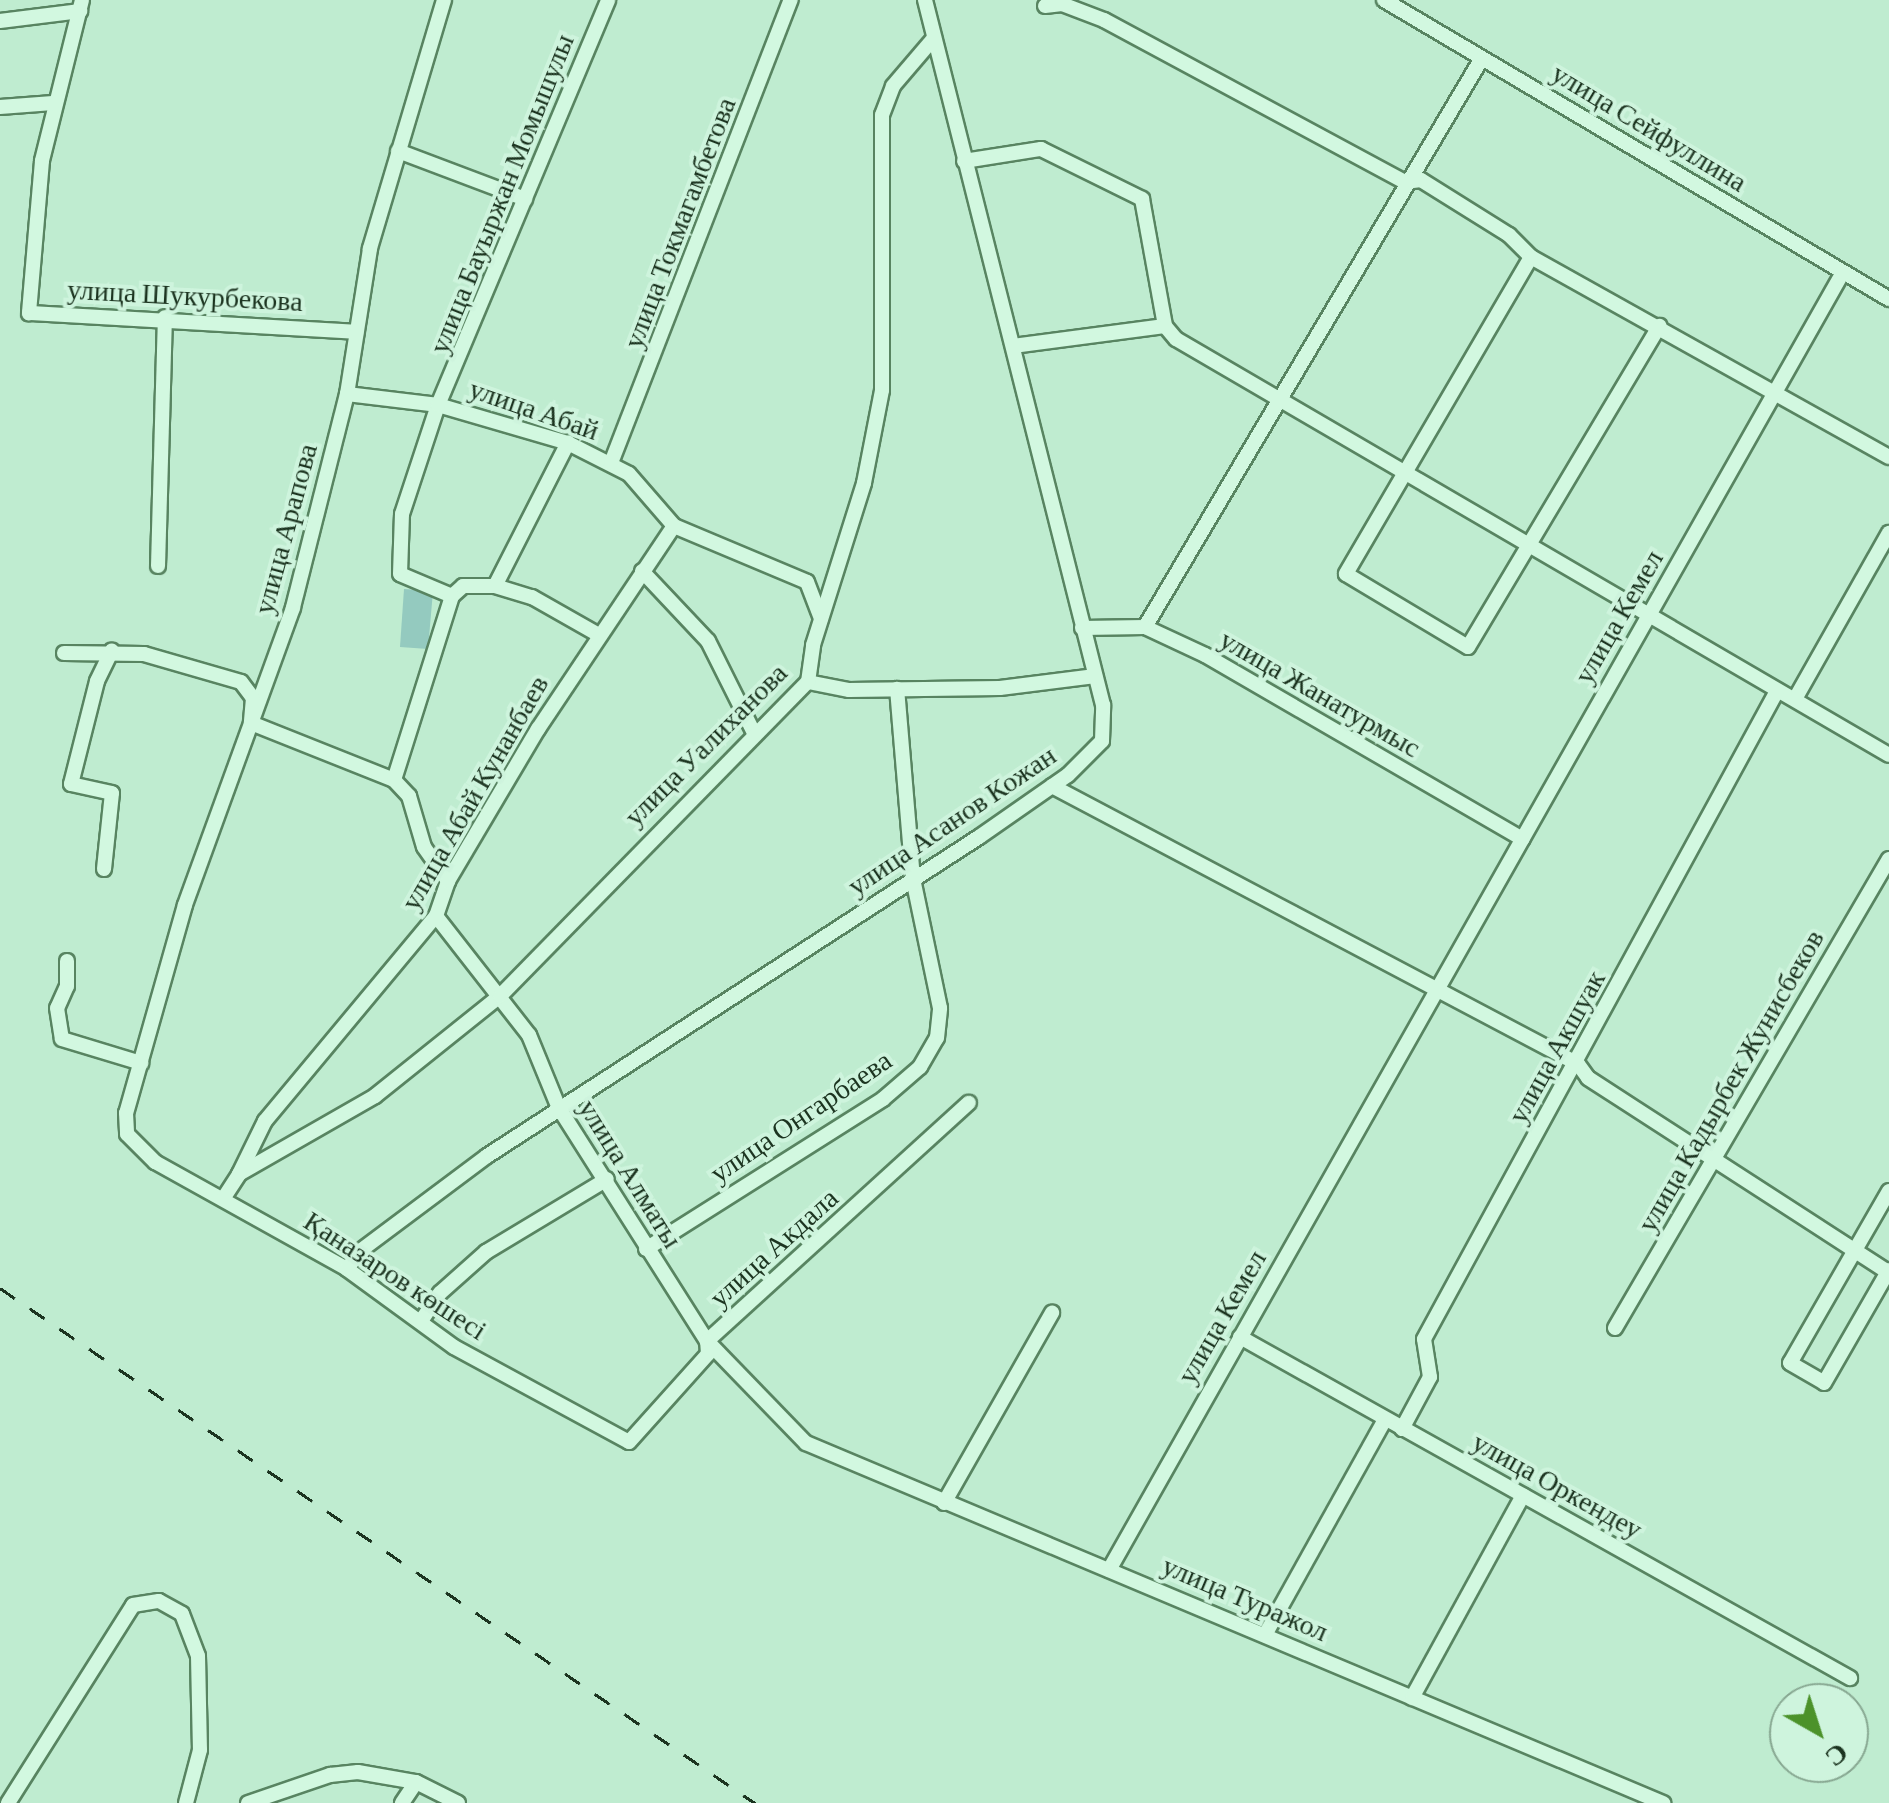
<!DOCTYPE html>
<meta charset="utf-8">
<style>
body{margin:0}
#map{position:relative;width:1889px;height:1803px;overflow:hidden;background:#bfecd0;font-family:"Crimson Pro",serif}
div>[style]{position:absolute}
.green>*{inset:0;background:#94cabf}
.roads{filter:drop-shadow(2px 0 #588461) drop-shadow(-2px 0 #588461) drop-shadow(0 2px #588461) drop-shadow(0 -2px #588461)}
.minor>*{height:14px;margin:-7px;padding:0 7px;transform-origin:7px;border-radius:7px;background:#d2f8e0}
.rail>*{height:2.5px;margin-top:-1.25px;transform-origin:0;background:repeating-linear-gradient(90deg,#1c3420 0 18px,transparent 0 36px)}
span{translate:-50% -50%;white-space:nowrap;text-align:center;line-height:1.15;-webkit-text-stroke:8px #cef4dd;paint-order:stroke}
.street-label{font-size:28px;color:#1c3420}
.north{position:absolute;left:1769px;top:1683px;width:100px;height:100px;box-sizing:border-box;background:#cef4dd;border:2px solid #87a791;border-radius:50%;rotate:141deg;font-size:28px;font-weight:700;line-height:40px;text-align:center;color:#1c3420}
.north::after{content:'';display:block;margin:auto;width:35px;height:45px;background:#4c922a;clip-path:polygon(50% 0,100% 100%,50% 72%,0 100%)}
</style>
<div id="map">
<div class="green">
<div style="clip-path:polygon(404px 589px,433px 591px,428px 649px,400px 647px)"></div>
</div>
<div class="roads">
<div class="minor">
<div style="left:82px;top:0;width:166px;rotate:104deg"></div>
<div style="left:42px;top:161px;width:153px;rotate:94.9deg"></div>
<div style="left:29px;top:313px;width:328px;rotate:3.3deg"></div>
<div style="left:444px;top:0;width:260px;rotate:106.6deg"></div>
<div style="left:370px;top:249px;width:147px;rotate:99deg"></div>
<div style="left:347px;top:394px;width:221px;rotate:104.2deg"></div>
<div style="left:293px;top:608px;width:316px;rotate:110deg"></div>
<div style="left:185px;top:905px;width:216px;rotate:105.8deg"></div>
<div style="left:126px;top:1113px;width:21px;rotate:87deg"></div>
<div style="left:127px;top:1134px;width:40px;rotate:45deg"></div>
<div style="left:155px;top:1162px;width:220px;rotate:29.1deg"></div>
<div style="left:347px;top:1269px;width:132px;rotate:36.1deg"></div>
<div style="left:454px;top:1347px;width:199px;rotate:28.5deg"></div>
<div style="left:629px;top:1442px;width:118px;rotate:-48.1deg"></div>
<div style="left:708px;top:1354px;width:13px;rotate:-94deg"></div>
<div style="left:707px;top:1341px;width:354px;rotate:-42.3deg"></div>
<div style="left:1384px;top:0;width:587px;rotate:30.63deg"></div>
<div style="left:1045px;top:6px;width:17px;rotate:-7deg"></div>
<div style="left:1062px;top:4px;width:45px;rotate:20.9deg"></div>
<div style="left:1104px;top:20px;width:342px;rotate:28.3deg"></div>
<div style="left:1405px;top:182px;width:16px;rotate:-7deg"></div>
<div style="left:1421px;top:180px;width:104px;rotate:32deg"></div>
<div style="left:1509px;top:235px;width:31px;rotate:45deg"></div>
<div style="left:1531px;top:257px;width:410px;rotate:29.2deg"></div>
<div style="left:0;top:21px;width:81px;rotate:-7.1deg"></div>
<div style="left:0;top:107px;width:53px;rotate:-4.3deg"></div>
<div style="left:398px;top:151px;width:136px;rotate:20.7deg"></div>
<div style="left:964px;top:161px;width:78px;rotate:-8.9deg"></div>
<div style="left:1041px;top:149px;width:113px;rotate:26.3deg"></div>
<div style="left:1142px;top:199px;width:129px;rotate:79.7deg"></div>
<div style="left:1531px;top:257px;width:367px;rotate:120.3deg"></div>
<div style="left:1346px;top:574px;width:142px;rotate:30.9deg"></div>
<div style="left:1468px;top:647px;width:374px;rotate:-59.2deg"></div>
<div style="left:1013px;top:346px;width:153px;rotate:-7.5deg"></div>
<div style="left:1165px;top:326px;width:17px;rotate:50deg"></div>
<div style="left:1176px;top:339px;width:825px;rotate:30.26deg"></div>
<div style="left:347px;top:394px;width:92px;rotate:6.9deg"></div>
<div style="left:438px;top:405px;width:135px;rotate:16.3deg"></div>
<div style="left:568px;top:443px;width:68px;rotate:26.9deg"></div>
<div style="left:629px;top:474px;width:69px;rotate:49.1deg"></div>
<div style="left:674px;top:526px;width:144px;rotate:22.8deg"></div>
<div style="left:807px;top:582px;width:39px;rotate:69deg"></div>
<div style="left:611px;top:463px;width:497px;rotate:-68.8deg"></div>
<div style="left:158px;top:566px;width:249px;rotate:-88.4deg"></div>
<div style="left:642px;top:571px;width:96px;rotate:46.7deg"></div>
<div style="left:708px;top:641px;width:101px;rotate:63.4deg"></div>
<div style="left:495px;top:586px;width:161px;rotate:-63deg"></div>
<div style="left:452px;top:596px;width:15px;rotate:-42deg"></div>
<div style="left:463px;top:586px;width:32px"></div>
<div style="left:495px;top:586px;width:39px;rotate:17deg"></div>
<div style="left:532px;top:597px;width:77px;rotate:29.6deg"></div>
<div style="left:1145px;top:627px;width:661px;rotate:-59.36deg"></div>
<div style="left:1082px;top:628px;width:63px;rotate:-0.9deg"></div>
<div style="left:1145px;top:627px;width:66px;rotate:25deg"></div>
<div style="left:1205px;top:655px;width:367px;rotate:30.1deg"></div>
<div style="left:64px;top:653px;width:80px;rotate:0.7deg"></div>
<div style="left:144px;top:654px;width:101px;rotate:16.1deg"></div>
<div style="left:241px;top:682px;width:20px;rotate:53deg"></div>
<div style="left:253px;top:698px;width:25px;rotate:95deg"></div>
<div style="left:251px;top:723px;width:154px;rotate:21.7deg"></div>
<div style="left:394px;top:780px;width:22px;rotate:47deg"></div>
<div style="left:409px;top:796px;width:53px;rotate:73.6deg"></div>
<div style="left:424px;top:847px;width:42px;rotate:54.8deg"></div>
<div style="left:808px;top:682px;width:42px;rotate:11deg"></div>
<div style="left:849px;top:690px;width:151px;rotate:-0.8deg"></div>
<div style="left:1000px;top:688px;width:96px;rotate:-7.2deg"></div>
<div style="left:1795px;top:699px;width:191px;rotate:-60.5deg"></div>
<div style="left:394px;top:780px;width:193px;rotate:-72.5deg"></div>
<div style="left:452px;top:596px;width:56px;rotate:-157.1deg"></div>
<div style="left:400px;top:574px;width:60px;rotate:-88.1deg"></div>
<div style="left:402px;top:514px;width:115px;rotate:-71.7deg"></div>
<div style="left:438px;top:405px;width:439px;rotate:-67.2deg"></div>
<div style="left:1052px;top:786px;width:595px;rotate:27.86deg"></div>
<div style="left:1578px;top:1064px;width:17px;rotate:54deg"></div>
<div style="left:1588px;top:1078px;width:359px;rotate:32.9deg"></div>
<div style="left:104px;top:869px;width:76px;rotate:-84deg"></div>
<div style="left:112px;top:793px;width:42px;rotate:-167.6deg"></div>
<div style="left:71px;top:784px;width:106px;rotate:-75.8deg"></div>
<div style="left:97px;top:681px;width:34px;rotate:-64deg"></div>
<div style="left:436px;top:916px;width:151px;rotate:52deg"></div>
<div style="left:529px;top:1035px;width:79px;rotate:67.7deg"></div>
<div style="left:559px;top:1108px;width:276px;rotate:57.6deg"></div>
<div style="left:707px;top:1341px;width:142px;rotate:45.9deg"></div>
<div style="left:806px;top:1443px;width:930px;rotate:22.79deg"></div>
<div style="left:67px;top:961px;width:25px;rotate:90deg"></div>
<div style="left:67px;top:986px;width:24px;rotate:114deg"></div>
<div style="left:57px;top:1008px;width:31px;rotate:81deg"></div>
<div style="left:62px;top:1039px;width:83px;rotate:16.9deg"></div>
<div style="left:239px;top:1174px;width:59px;rotate:-63.9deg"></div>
<div style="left:265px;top:1121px;width:267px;rotate:-50.2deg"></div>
<div style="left:436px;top:916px;width:37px;rotate:-71deg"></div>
<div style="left:448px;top:881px;width:177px;rotate:-59.4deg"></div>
<div style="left:538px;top:729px;width:244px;rotate:-56.2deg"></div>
<div style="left:1889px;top:1191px;width:198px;rotate:119.9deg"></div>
<div style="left:1790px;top:1363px;width:39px;rotate:30deg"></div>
<div style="left:1824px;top:1383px;width:130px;rotate:-60.1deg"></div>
<div style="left:223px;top:1199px;width:30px;rotate:-57deg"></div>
<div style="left:239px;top:1174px;width:157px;rotate:-29.8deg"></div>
<div style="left:375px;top:1096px;width:160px;rotate:-38.7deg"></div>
<div style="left:500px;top:996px;width:440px;rotate:-45.6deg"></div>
<div style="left:808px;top:682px;width:37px;rotate:-82deg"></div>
<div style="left:813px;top:645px;width:170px;rotate:-72.5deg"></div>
<div style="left:864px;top:483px;width:95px;rotate:-79deg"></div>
<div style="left:882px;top:390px;width:275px;rotate:-90deg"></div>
<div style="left:882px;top:115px;width:31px;rotate:-69deg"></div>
<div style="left:893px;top:86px;width:63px;rotate:-49.5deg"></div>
<div style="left:646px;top:1249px;width:280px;rotate:-32.3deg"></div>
<div style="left:883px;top:1099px;width:49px;rotate:-40.9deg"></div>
<div style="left:920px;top:1067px;width:34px;rotate:-60deg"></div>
<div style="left:937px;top:1038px;width:30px;rotate:-84deg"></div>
<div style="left:940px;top:1008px;width:132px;rotate:-101.8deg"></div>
<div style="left:913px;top:879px;width:191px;rotate:-94.8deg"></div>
<div style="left:347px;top:1269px;width:22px;rotate:-54deg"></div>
<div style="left:360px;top:1251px;width:159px;rotate:-36.8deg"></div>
<div style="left:487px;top:1156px;width:586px;rotate:-32.96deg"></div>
<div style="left:979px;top:837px;width:108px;rotate:-34.9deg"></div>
<div style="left:1068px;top:775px;width:48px;rotate:-45deg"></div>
<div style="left:1102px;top:741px;width:36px;rotate:-88deg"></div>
<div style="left:1103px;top:705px;width:727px;rotate:-104.17deg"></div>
<div style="left:421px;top:1321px;width:34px;rotate:-56deg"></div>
<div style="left:440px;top:1293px;width:62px;rotate:-41.7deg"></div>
<div style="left:486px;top:1252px;width:141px;rotate:-31.1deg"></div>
<div style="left:1615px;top:1328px;width:543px;rotate:-59.71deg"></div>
<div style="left:1240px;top:1337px;width:699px;rotate:29.21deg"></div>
<div style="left:1402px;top:1429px;width:59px;rotate:-61.7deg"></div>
<div style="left:1430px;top:1377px;width:38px;rotate:-99deg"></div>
<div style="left:1424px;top:1339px;width:738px;rotate:-61.42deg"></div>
<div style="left:944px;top:1503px;width:219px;rotate:-60.4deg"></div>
<div style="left:1109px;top:1570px;width:1491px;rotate:-60.51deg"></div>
<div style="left:1265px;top:1635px;width:245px;rotate:-60.9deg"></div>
<div style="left:1412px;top:1698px;width:231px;rotate:-61.3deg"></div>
<div style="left:8px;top:1803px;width:234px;rotate:-57.7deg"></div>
<div style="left:133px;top:1605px;width:26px;rotate:-9deg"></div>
<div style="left:159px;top:1601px;width:26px;rotate:29deg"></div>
<div style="left:182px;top:1614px;width:45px;rotate:69.1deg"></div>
<div style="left:198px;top:1656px;width:94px;rotate:88.8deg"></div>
<div style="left:200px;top:1750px;width:55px;rotate:104.8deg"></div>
<div style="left:248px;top:1803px;width:87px;rotate:-18.9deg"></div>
<div style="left:330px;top:1775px;width:28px;rotate:-6deg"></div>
<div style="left:358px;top:1772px;width:59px;rotate:9.8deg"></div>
<div style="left:416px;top:1782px;width:47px;rotate:26.6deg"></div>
<div style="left:402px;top:1803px;width:25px;rotate:-56deg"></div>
</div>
</div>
<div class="rail">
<div style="left:0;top:1288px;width:914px;rotate:34.3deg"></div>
</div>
<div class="street-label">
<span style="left:1649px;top:128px;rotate:31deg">улица Сейфуллина</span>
<span style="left:502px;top:194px;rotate:-68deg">улица Бауыржан Момышулы</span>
<span style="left:680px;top:223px;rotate:-69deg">улица Токмагамбетова</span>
<span style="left:185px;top:296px;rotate:3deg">улица Шукурбекова</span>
<span style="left:534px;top:410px;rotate:19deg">улица Абай</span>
<span style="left:286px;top:529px;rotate:-75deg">улица Арапова</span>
<span style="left:1619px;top:617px;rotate:-60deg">улица Кемел</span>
<span style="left:1320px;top:694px;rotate:30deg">улица Жанатурмыс</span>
<span style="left:706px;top:745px;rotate:-45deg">улица Уалиханова</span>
<span style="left:475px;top:793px;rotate:-60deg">улица Абай Кунанбаев</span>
<span style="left:952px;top:821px;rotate:-34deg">улица Асанов Кожан</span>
<span style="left:1557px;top:1047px;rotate:-61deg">улица Акшуак</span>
<span style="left:1731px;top:1081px;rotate:-60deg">улица Кадырбек Жунисбеков</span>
<span style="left:801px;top:1117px;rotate:-34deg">улица Онгарбаева</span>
<span style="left:630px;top:1174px;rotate:58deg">улица Алматы</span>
<span style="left:774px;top:1248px;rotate:-42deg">улица Акдала</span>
<span style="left:395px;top:1276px;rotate:33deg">Қаназаров көшесі</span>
<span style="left:1222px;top:1317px;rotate:-60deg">улица Кемел</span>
<span style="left:1557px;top:1486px;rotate:29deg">улица Оркендеу</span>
<span style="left:1245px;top:1599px;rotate:23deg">улица Туражол</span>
</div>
<div class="north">С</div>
</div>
